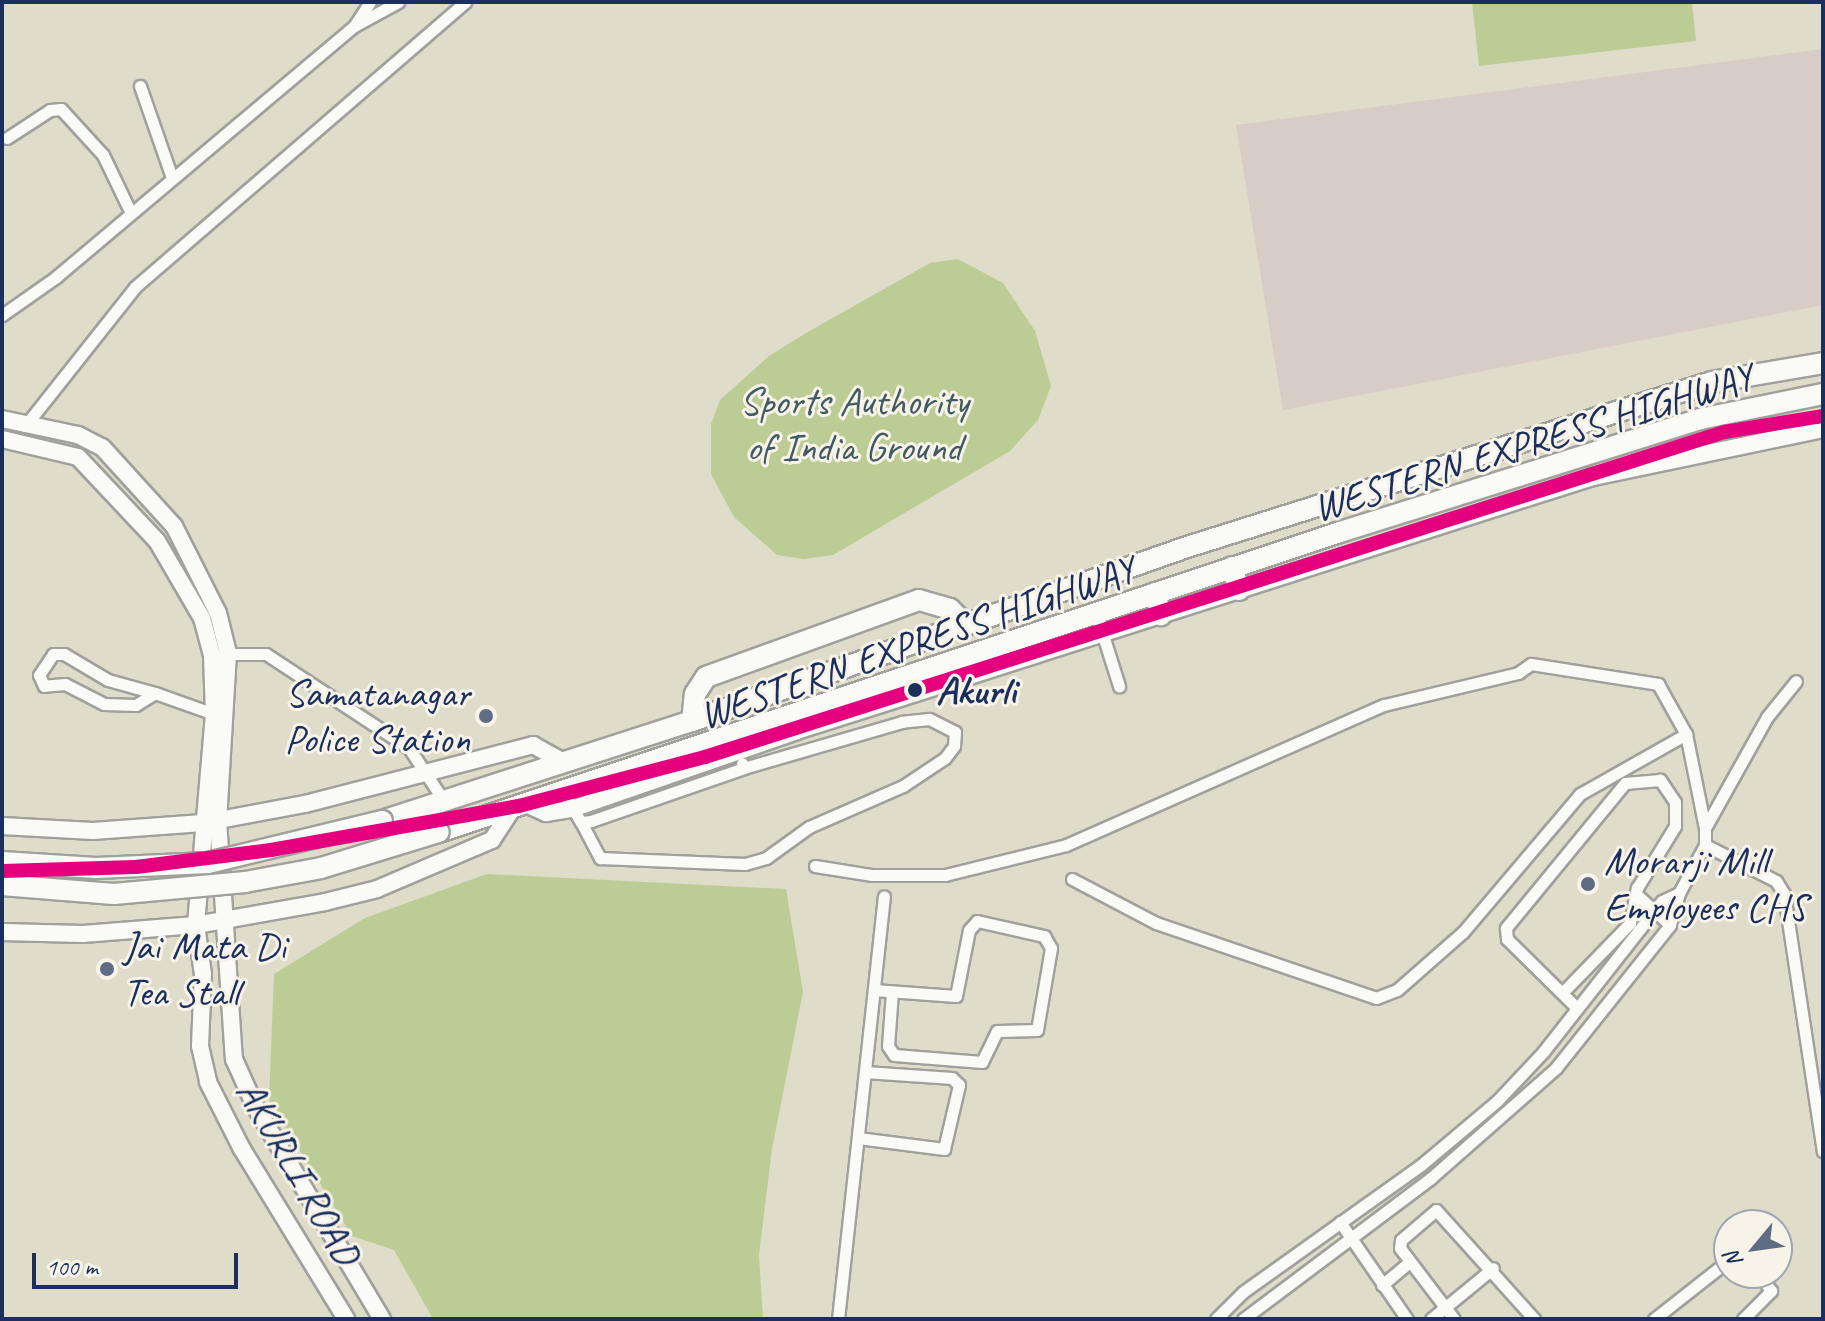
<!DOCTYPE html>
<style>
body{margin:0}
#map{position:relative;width:1825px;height:1321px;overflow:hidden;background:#dfdcca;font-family:Caveat,sans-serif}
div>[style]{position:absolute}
.industrial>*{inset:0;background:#d8ccc6}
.green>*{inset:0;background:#bbcd95}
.roads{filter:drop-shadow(2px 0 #a0a19c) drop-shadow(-2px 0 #a0a19c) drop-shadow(0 2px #a0a19c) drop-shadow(0 -2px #a0a19c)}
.street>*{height:11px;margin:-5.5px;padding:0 5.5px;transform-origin:5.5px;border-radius:5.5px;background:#fafaf7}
.secondary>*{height:16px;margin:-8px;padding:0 8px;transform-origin:8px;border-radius:8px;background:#fafaf7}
.highway>*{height:20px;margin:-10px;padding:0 10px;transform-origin:10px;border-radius:10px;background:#fafaf7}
.bridges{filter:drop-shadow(2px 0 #a0a19c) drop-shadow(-2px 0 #a0a19c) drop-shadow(0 2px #a0a19c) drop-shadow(0 -2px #a0a19c)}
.highway-bridge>*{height:20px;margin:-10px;padding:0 10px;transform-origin:10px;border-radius:10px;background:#fafaf7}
.metro-1>*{height:14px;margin:-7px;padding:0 7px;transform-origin:7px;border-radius:7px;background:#e5007d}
.dots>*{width:22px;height:22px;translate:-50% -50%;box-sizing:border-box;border:4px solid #f7f3e8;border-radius:50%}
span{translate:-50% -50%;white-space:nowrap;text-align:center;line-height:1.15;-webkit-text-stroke:6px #f7f3e8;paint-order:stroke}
.park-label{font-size:40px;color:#425a61}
.street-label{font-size:40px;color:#1b2f5e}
.stop-label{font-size:40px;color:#1b2f5e;font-weight:700}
.left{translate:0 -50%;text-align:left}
.poi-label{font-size:40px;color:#1b2f5e}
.right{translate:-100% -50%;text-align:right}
.frame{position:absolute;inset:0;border:4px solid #1b2f5e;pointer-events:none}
.north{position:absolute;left:1713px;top:1209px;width:80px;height:80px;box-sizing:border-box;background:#f7f3e8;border:2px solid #9fa5b1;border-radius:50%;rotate:241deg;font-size:22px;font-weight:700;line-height:32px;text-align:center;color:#1b2f5e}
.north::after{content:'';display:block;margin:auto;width:28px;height:36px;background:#606c84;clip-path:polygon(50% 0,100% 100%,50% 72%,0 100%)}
.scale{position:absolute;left:32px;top:1253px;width:206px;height:36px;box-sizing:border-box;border:4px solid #1b2f5e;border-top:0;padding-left:10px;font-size:24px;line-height:28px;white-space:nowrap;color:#1b2f5e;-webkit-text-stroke:6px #f7f3e8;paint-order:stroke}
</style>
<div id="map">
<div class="industrial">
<div style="clip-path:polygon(1823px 49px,1823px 305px,1283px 410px,1236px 125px)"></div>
</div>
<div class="green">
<div style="clip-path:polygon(1472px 2px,1692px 2px,1696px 41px,1479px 66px)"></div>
<div style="clip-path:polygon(958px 259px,1003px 283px,1035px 331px,1051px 386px,1038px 420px,1010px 451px,833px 555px,804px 559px,777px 555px,734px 517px,711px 474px,711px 424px,720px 400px,769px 356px,806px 333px,930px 263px)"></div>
<div style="clip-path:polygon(487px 874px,786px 889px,803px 992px,772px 1149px,759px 1255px,763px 1319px,433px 1319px,394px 1250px,352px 1236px,269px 1100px,274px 974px,365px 918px)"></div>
</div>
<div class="roads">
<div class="street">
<div style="left:356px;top:25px;width:48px;rotate:-28.7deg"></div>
<div style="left:140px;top:86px;width:94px;rotate:70.8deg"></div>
<div style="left:7px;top:138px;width:51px;rotate:-33.1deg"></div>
<div style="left:50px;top:110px;width:11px;rotate:-5deg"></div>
<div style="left:61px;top:109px;width:62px;rotate:47.6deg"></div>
<div style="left:103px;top:155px;width:62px;rotate:64.3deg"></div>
<div style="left:2px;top:315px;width:66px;rotate:-35.1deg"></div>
<div style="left:56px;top:277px;width:391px;rotate:-40.1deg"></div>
<div style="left:355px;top:25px;width:27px;rotate:-57deg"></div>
<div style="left:25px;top:426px;width:177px;rotate:-51.6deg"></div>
<div style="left:135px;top:287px;width:436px;rotate:-40.8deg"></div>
<div style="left:1096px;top:613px;width:77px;rotate:72.5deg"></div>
<div style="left:224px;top:654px;width:42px"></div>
<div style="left:266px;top:654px;width:171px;rotate:33.3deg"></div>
<div style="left:409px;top:748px;width:64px;rotate:56.6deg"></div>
<div style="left:155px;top:693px;width:22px;rotate:148deg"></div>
<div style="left:136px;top:705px;width:32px;rotate:-178deg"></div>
<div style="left:104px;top:704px;width:44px;rotate:-152.9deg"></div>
<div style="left:65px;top:684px;width:21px;rotate:175deg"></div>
<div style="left:44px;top:686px;width:12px;rotate:-114deg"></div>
<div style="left:39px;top:675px;width:25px;rotate:-56deg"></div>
<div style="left:53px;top:654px;width:11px"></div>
<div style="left:64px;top:654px;width:51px;rotate:30.6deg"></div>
<div style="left:108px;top:680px;width:49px;rotate:15.5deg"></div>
<div style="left:155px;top:693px;width:63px;rotate:19.6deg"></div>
<div style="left:564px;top:793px;width:34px;rotate:60deg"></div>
<div style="left:581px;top:822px;width:10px;rotate:-6deg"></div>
<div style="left:591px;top:821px;width:162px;rotate:-19.1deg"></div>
<div style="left:744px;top:768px;width:5px;rotate:-112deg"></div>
<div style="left:581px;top:822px;width:41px;rotate:62.2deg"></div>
<div style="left:600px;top:858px;width:145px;rotate:2.4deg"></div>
<div style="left:745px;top:864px;width:22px;rotate:-16deg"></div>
<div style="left:766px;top:858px;width:53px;rotate:-35.8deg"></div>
<div style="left:809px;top:827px;width:103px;rotate:-23.6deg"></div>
<div style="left:903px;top:786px;width:50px;rotate:-33.7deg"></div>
<div style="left:945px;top:758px;width:15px;rotate:-53deg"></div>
<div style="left:954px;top:746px;width:14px;rotate:-86deg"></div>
<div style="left:955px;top:732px;width:29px;rotate:-153deg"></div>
<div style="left:929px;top:719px;width:27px;rotate:174deg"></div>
<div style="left:902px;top:722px;width:165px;rotate:163.8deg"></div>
<div style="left:1705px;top:828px;width:127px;rotate:-60.8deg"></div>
<div style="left:1767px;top:717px;width:46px;rotate:-51.1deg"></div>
<div style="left:1705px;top:845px;width:80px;rotate:26.9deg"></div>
<div style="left:1776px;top:881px;width:15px;rotate:58deg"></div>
<div style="left:1784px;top:894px;width:260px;rotate:81.4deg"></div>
<div style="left:815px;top:866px;width:58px;rotate:9deg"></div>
<div style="left:872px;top:875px;width:73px"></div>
<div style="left:945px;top:875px;width:125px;rotate:-13.9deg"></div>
<div style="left:1066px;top:845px;width:347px;rotate:-23.8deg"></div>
<div style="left:1384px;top:705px;width:138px;rotate:-13.4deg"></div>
<div style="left:1518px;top:673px;width:16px;rotate:-35deg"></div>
<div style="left:1531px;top:664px;width:129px;rotate:8.9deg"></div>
<div style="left:1658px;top:684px;width:57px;rotate:60.8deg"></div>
<div style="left:1686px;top:734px;width:96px;rotate:78.6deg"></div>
<div style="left:1705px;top:828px;width:17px;rotate:90deg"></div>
<div style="left:1705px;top:845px;width:55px;rotate:118.4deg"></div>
<div style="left:1679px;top:893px;width:33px;rotate:106deg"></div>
<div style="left:1670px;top:925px;width:183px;rotate:128.6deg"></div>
<div style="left:1556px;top:1068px;width:167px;rotate:138.7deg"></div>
<div style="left:1431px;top:1178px;width:235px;rotate:143.1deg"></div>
<div style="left:1072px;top:879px;width:95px;rotate:27.6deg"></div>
<div style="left:1156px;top:923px;width:232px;rotate:18.8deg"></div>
<div style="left:1376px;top:998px;width:22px;rotate:-21deg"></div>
<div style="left:1397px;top:990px;width:88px;rotate:-41.3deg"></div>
<div style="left:1463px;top:932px;width:181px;rotate:-49.7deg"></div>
<div style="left:1580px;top:794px;width:122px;rotate:-29.5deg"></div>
<div style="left:1636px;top:894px;width:46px;rotate:42.4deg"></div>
<div style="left:874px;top:990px;width:82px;rotate:4.2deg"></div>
<div style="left:956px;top:996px;width:67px;rotate:-78.9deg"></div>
<div style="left:969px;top:930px;width:12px;rotate:-48deg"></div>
<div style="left:977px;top:921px;width:69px;rotate:12.6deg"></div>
<div style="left:1044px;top:936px;width:14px;rotate:60deg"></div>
<div style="left:1051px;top:948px;width:83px;rotate:99.7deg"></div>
<div style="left:1037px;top:1030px;width:40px;rotate:178.6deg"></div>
<div style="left:997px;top:1031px;width:34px;rotate:116deg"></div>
<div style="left:982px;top:1062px;width:88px;rotate:-175.5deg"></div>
<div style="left:894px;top:1055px;width:11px;rotate:-124deg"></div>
<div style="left:888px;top:1046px;width:54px;rotate:-85.8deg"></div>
<div style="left:1563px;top:992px;width:96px;rotate:-45.8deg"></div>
<div style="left:1630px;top:923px;width:36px;rotate:-79deg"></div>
<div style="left:1637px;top:888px;width:73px;rotate:-58.5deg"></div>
<div style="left:1675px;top:826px;width:24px;rotate:-90deg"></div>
<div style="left:1675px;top:802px;width:27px;rotate:-124deg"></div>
<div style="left:1660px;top:780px;width:35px;rotate:175deg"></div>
<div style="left:1625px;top:783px;width:188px;rotate:129.4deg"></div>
<div style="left:1506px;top:928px;width:11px;rotate:85deg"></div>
<div style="left:1507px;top:939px;width:98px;rotate:44.6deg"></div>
<div style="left:858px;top:1138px;width:87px;rotate:7.3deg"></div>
<div style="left:944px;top:1149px;width:66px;rotate:-76.8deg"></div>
<div style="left:959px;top:1085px;width:10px;rotate:-135deg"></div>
<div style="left:952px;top:1078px;width:87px;rotate:-176.1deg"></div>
<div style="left:1340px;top:1222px;width:118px;rotate:55.4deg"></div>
<div style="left:1382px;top:1285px;width:35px;rotate:-40deg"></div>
<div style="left:838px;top:1319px;width:425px;rotate:-83.8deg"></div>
<div style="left:1216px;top:1319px;width:38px;rotate:-45deg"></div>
<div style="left:1243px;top:1292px;width:219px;rotate:-35.5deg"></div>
<div style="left:1421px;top:1165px;width:99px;rotate:-40.1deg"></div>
<div style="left:1497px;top:1101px;width:67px;rotate:-46.8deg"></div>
<div style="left:1543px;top:1052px;width:192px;rotate:-51.8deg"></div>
<div style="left:1662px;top:901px;width:19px;rotate:-25deg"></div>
<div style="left:1431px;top:1319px;width:80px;rotate:-39.4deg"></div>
<div style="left:1454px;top:1319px;width:89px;rotate:-127.3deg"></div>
<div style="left:1400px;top:1248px;width:8px;rotate:-83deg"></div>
<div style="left:1401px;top:1240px;width:46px;rotate:-40.6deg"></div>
<div style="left:1436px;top:1210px;width:147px;rotate:48deg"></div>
<div style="left:1654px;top:1319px;width:95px;rotate:-38.2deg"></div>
<div style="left:1743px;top:1319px;width:40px;rotate:-45deg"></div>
<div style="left:1771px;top:1291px;width:22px;rotate:-124deg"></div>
</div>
<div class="secondary">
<div style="left:2px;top:419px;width:78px;rotate:11.9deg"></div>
<div style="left:78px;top:435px;width:27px;rotate:27deg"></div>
<div style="left:102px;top:447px;width:107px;rotate:47.7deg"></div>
<div style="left:174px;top:526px;width:97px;rotate:63.2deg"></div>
<div style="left:218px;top:613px;width:41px;rotate:76deg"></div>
<div style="left:228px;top:653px;width:167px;rotate:93.4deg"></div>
<div style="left:218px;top:820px;width:240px;rotate:86.2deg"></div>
<div style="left:234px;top:1059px;width:51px;rotate:65.9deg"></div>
<div style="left:255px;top:1106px;width:248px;rotate:59.2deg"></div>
<div style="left:2px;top:439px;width:78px;rotate:13.3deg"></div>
<div style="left:78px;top:457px;width:115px;rotate:46.8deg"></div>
<div style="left:157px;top:541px;width:89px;rotate:59.7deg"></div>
<div style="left:202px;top:618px;width:38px;rotate:75deg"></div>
<div style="left:212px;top:655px;width:59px;rotate:88.1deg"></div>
<div style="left:214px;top:714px;width:212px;rotate:94.9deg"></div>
<div style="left:196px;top:925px;width:49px;rotate:81.9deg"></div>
<div style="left:203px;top:974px;width:72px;rotate:92.4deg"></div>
<div style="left:200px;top:1046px;width:37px;rotate:77deg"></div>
<div style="left:208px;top:1082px;width:75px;rotate:63.1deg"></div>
<div style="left:242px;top:1149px;width:199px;rotate:58.5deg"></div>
<div style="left:528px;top:805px;width:20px;rotate:24deg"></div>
<div style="left:546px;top:813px;width:26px;rotate:-9deg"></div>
<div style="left:572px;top:809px;width:238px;rotate:-19.1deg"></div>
<div style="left:797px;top:731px;width:836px;rotate:-17.7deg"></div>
<div style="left:1593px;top:477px;width:235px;rotate:-11.8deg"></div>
<div style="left:2px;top:826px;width:91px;rotate:3.1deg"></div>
<div style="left:93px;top:831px;width:110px;rotate:-4.2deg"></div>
<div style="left:203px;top:823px;width:104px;rotate:-10.6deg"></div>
<div style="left:305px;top:804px;width:236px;rotate:-14.5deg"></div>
<div style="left:533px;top:745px;width:35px;rotate:29deg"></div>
<div style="left:2px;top:932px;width:81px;rotate:1.4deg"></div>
<div style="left:83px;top:934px;width:113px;rotate:-4.6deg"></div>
<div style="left:196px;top:925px;width:131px;rotate:-10.1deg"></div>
<div style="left:325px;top:902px;width:54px;rotate:-14deg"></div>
<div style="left:377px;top:889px;width:125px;rotate:-23.1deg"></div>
<div style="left:492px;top:840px;width:35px;rotate:-57deg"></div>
</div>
<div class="highway">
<div style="left:1232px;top:567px;width:24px;rotate:73deg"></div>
<div style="left:1155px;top:593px;width:23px;rotate:75deg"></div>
<div style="left:692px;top:721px;width:27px;rotate:-84deg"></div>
<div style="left:695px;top:694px;width:20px;rotate:-57deg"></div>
<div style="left:706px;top:677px;width:226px;rotate:-19.9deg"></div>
<div style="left:919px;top:600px;width:32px;rotate:16deg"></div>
<div style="left:950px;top:609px;width:23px;rotate:45deg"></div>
<div style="left:382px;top:821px;width:326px;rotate:-17.9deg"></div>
<div style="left:692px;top:721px;width:525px;rotate:-19.37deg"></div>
<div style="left:1187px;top:547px;width:550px;rotate:-17.45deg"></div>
<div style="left:1712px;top:382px;width:113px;rotate:-9.7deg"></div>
<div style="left:439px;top:832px;width:950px;rotate:-18.42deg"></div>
<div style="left:1340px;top:532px;width:377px;rotate:-17.4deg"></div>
<div style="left:1700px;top:419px;width:126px;rotate:-11.5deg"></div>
</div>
</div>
<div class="bridges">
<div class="highway-bridge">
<div style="left:2px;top:862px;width:94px;rotate:3.7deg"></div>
<div style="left:96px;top:868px;width:112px;rotate:-2.6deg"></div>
<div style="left:208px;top:863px;width:179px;rotate:-13.6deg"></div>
<div style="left:2px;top:885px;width:112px;rotate:4.6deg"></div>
<div style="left:114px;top:894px;width:132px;rotate:-5.2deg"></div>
<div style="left:245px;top:882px;width:77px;rotate:-10.4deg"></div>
<div style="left:321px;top:868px;width:123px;rotate:-17deg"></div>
</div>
</div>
<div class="metro-1">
<div style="left:2px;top:871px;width:134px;rotate:-1.7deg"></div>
<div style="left:136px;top:867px;width:136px;rotate:-7.2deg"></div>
<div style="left:271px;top:850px;width:252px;rotate:-10.1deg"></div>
<div style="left:519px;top:806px;width:192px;rotate:-14.8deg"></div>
<div style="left:705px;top:757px;width:1070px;rotate:-17.69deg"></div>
<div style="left:1724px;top:432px;width:100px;rotate:-9.2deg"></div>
</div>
<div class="dots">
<div style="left:915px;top:690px;background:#1b2f5e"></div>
<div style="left:486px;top:716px;background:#606c84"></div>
<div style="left:1588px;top:884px;background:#606c84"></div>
<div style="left:107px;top:969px;background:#606c84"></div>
</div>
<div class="park-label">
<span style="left:854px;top:424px">Sports Authority<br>of India Ground</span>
</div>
<div class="street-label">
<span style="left:1533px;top:442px;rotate:-17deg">WESTERN EXPRESS HIGHWAY</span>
<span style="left:917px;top:642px;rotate:-19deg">WESTERN EXPRESS HIGHWAY</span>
<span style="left:299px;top:1172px;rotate:60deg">AKURLI ROAD</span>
</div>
<div class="stop-label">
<span class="left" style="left:936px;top:690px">Akurli</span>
</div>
<div class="poi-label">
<span class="right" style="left:470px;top:716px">Samatanagar<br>Police Station</span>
<span class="left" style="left:1604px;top:884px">Morarji Mill<br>Employees CHS</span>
<span class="left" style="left:123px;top:969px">Jai Mata Di<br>Tea Stall</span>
</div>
<div class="frame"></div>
<div class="north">N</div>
<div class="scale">100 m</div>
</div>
